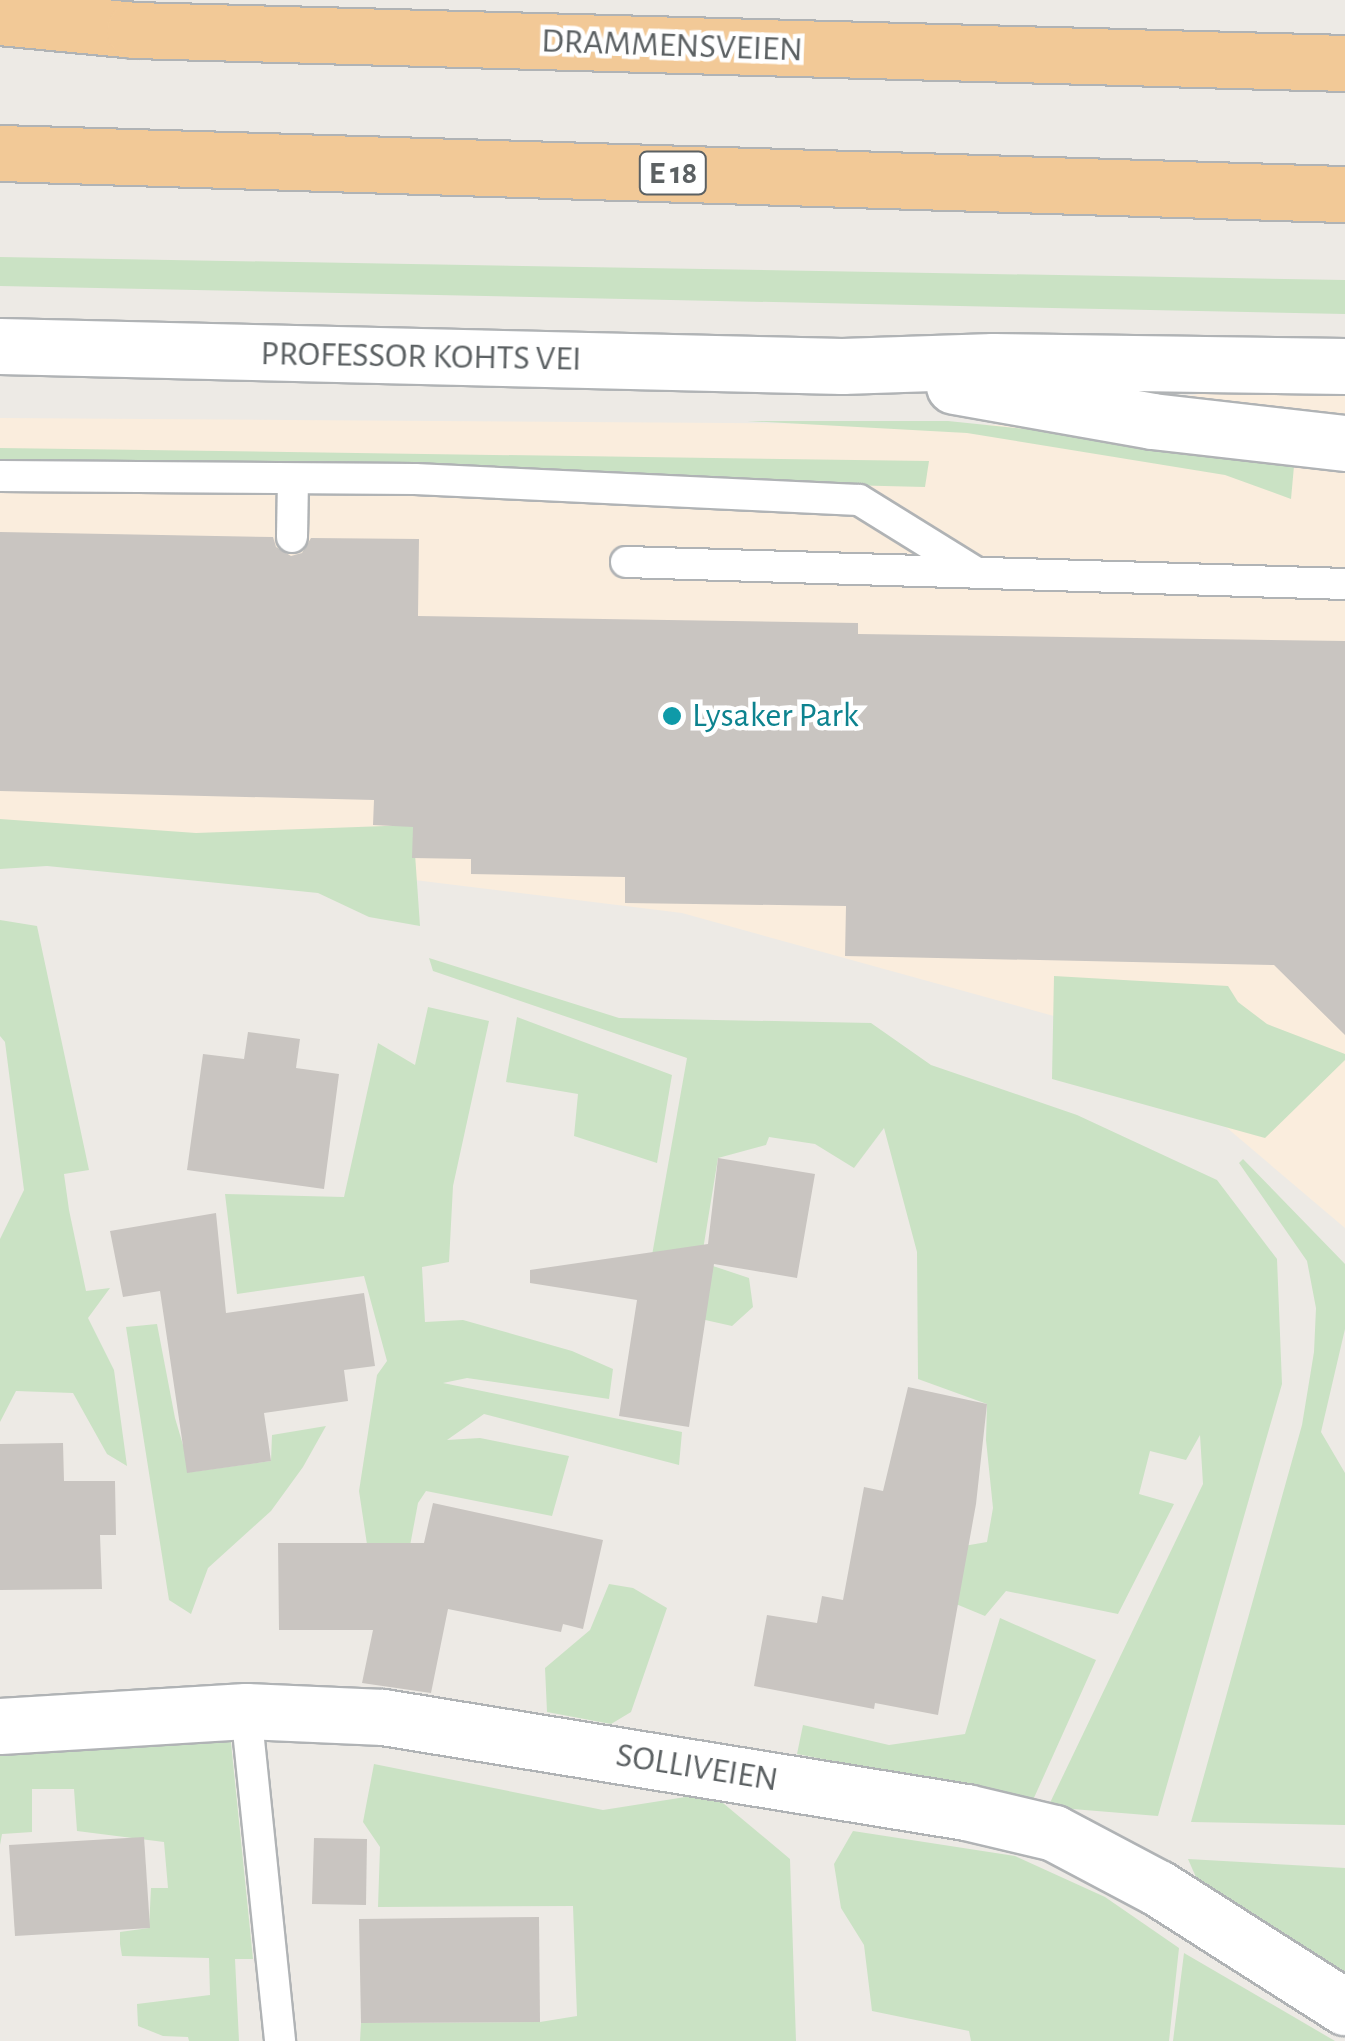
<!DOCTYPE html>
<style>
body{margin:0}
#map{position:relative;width:1345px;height:2041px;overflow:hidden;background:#edeae5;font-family:"Alegreya Sans",sans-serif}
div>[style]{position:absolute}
.commercial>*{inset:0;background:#faeddd}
.green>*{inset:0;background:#cae2c4}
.building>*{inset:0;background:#c9c5c1}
.roads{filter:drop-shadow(2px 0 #b0b3b5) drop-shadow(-2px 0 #b0b3b5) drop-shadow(0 2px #b0b3b5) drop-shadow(0 -2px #b0b3b5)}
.lane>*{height:30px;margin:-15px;padding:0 15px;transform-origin:15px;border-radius:15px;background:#fff}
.street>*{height:55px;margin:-27.5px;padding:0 27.5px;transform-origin:27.5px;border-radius:27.5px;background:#fff}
.secondary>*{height:55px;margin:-27.5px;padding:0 27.5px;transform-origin:27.5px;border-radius:27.5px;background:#fff}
.highway>*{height:55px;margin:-27.5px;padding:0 27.5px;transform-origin:27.5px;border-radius:27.5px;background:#f2c997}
.dots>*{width:28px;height:28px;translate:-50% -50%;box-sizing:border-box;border:5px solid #fff;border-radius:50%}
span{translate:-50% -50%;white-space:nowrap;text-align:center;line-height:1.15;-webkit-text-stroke:9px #fff;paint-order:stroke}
.shield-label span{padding:2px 8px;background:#fff;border:2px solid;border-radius:8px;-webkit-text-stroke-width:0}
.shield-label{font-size:32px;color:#5c6163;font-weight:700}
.street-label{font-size:35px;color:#5c6163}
.culture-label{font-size:35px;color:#0d838f}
.left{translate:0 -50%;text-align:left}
</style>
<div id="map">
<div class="commercial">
<div style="clip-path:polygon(1345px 370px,1345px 1228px,1115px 1033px,682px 913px,0 829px,0 418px,1009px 425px)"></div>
</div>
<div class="green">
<div style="clip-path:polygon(0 257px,1345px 280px,1345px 314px,0 286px)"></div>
<div style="clip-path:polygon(747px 421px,948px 421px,1075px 434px,1294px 466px,1291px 499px,1225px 475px,967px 433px)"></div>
<div style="clip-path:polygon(0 448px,929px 461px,925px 487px,0 464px)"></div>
<div style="clip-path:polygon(0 819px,196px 833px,413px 825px,420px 926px,369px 917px,318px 893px,47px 866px,0 869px)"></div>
<div style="clip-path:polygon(0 920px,37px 926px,89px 1170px,64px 1174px,69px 1210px,86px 1291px,110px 1288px,88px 1318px,114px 1370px,127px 1466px,107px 1454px,73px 1393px,16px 1391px,0 1422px,0 1239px,24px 1190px,5px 1042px,0 1036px)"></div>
<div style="clip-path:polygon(429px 958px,619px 1018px,871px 1023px,931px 1065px,1077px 1115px,1217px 1180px,1277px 1259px,1282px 1384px,1158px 1816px,1048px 1807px,1203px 1484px,1200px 1435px,1186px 1460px,1150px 1451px,1139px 1494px,1174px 1504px,1118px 1614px,1006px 1591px,985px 1616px,859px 1564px,987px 1542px,993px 1508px,986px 1440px,987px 1404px,918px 1379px,917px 1252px,884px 1128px,854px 1168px,815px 1144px,769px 1137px,766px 1145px,718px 1158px,701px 1262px,749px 1278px,753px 1307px,732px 1326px,643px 1306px,687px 1058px,433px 971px)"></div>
<div style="clip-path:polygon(1054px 976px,1228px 986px,1238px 1002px,1267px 1024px,1345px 1054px,1345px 1060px,1265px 1138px,1052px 1079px)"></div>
<div style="clip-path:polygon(428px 1007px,489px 1021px,453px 1186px,449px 1262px,422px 1267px,425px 1322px,463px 1320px,572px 1351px,613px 1369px,609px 1399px,467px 1378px,443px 1383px,682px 1432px,679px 1465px,484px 1414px,447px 1440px,480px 1438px,569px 1456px,552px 1516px,426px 1491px,418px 1503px,404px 1578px,371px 1571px,359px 1491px,377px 1375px,387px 1361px,364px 1276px,237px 1294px,225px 1194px,344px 1197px,378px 1043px,415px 1065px)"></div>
<div style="clip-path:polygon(517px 1017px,672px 1075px,657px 1163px,574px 1136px,578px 1094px,506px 1082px)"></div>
<div style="clip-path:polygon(1243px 1159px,1345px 1264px,1345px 1329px,1321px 1432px,1345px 1473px,1345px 1825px,1191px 1822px,1302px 1425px,1314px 1352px,1316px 1308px,1307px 1261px,1239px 1163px)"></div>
<div style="clip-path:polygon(157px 1324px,175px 1418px,191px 1472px,271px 1461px,272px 1435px,326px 1426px,303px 1467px,271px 1511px,208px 1568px,191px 1614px,169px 1600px,126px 1327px)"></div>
<div style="clip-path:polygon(609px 1584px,633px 1588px,667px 1608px,631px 1712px,611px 1724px,547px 1712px,545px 1668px,590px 1630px)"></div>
<div style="clip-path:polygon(1000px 1618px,1096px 1660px,1033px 1800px,797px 1754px,803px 1725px,889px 1745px,965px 1734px)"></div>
<div style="clip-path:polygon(230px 1733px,253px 1959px,235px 1959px,239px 2041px,189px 2041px,188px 2037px,163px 2036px,138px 2026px,137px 2004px,210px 1995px,209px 1958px,122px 1956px,120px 1944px,120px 1932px,149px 1928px,151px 1888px,168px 1888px,164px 1842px,77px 1831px,74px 1789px,32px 1789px,32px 1832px,2px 1834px,0 1845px,0 1745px)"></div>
<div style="clip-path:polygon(374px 1764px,603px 1810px,711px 1793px,790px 1859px,796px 2041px,360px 2041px,361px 2023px,540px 2022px,577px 2016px,573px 1906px,378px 1907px,380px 1847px,363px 1822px)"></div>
<div style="clip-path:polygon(853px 1831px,1015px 1856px,1105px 1897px,1179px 1948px,1169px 2041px,971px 2041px,969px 2031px,872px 2011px,864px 1945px,841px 1908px,834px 1864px)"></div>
<div style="clip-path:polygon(1188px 1859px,1345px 1868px,1345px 1979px,1199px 1884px)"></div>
<div style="clip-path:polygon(1184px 1953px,1335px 2041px,1173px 2041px)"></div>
</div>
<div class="building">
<div style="clip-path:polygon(0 532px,273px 537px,276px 547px,291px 556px,302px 553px,311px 538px,419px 539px,418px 616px,858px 623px,858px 634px,1345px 641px,1345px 1035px,1274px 965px,845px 956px,846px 906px,625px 903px,625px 877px,471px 874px,471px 859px,412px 858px,413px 827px,373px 825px,374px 800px,0 791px)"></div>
<div style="clip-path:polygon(248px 1032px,300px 1039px,296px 1068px,339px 1074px,324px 1189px,187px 1170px,203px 1054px,244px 1059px)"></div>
<div style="clip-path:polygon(718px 1158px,815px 1174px,797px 1278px,714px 1264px,689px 1427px,619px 1416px,637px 1300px,530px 1283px,530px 1270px,708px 1244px)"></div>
<div style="clip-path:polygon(216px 1213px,226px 1313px,364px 1293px,375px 1366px,344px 1370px,348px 1401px,264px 1413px,271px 1461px,187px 1473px,160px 1291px,123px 1297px,110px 1231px)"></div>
<div style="clip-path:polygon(908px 1387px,987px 1404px,976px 1504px,938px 1715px,875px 1703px,874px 1709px,754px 1686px,767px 1615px,817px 1623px,822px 1596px,843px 1600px,864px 1487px,883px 1491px)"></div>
<div style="clip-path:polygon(63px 1443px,64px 1481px,115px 1481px,116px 1535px,100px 1535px,102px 1589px,0 1590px,0 1444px)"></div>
<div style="clip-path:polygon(433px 1503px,603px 1540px,583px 1629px,563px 1624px,561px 1632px,448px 1609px,431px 1693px,362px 1683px,373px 1630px,279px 1630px,278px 1543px,424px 1543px)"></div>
<div style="clip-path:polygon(144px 1837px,150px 1928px,15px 1936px,9px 1845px)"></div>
<div style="clip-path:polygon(314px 1838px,367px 1839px,366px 1905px,312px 1904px)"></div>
<div style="clip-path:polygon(539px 1917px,540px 2022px,361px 2023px,359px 1919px)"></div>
</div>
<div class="roads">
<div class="lane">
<div style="left:0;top:476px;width:415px;rotate:0.4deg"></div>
<div style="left:415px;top:479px;width:444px;rotate:2.7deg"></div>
<div style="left:859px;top:500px;width:137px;rotate:31.8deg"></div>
<div style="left:292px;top:537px;width:57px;rotate:-89deg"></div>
<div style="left:626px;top:562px;width:719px;rotate:1.75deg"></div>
<div style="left:246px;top:1711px;width:332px;rotate:84.1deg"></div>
</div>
<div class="street">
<div style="left:0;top:1726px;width:246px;rotate:-3.5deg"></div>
<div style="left:246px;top:1711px;width:137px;rotate:2.5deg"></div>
<div style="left:383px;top:1717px;width:591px;rotate:9.26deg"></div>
<div style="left:966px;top:1812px;width:90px;rotate:13.4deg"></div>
<div style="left:1054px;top:1833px;width:118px;rotate:27.9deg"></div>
<div style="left:1158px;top:1888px;width:222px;rotate:32.5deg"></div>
</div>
<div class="secondary">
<div style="left:0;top:346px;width:842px;rotate:1.36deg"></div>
<div style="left:842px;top:366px;width:151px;rotate:-1.9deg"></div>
<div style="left:993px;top:361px;width:352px;rotate:0.8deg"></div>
<div style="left:954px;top:386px;width:201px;rotate:10deg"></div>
<div style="left:1152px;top:421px;width:194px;rotate:6.5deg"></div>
</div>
<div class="highway">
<div style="left:0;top:17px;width:135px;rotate:5.5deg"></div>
<div style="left:134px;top:30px;width:1211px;rotate:1.56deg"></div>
<div style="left:0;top:153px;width:1346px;rotate:1.75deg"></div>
</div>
</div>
<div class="dots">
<div style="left:672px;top:716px;background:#0f9aa8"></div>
</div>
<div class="shield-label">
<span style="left:673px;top:173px">E 18</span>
</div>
<div class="street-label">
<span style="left:672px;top:46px;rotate:2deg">DRAMMENSVEIEN</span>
<span style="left:421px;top:357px;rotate:1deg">PROFESSOR KOHTS VEI</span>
<span style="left:697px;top:1768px;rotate:9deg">SOLLIVEIEN</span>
</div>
<div class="culture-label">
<span class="left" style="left:692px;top:716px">Lysaker Park</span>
</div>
</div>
